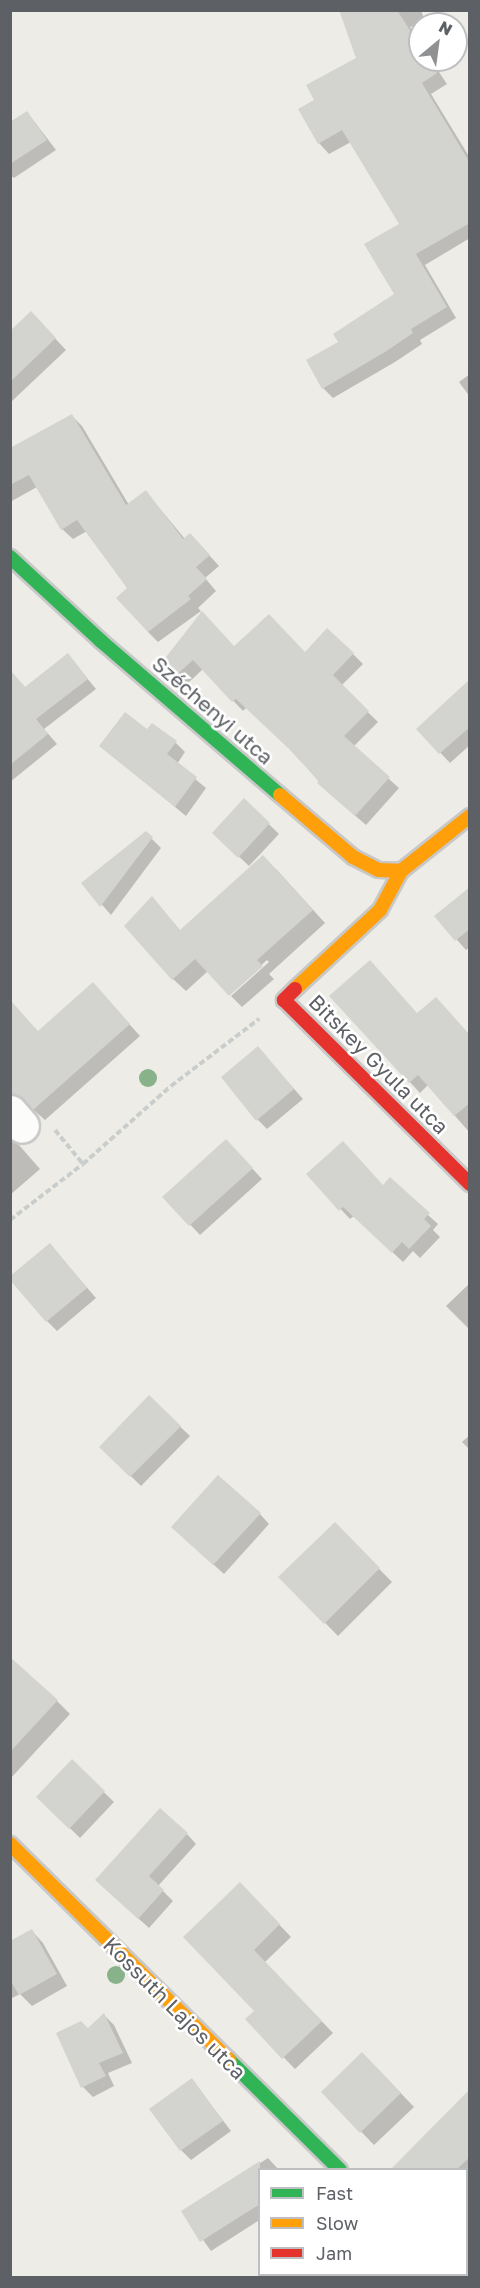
<!DOCTYPE html>
<meta charset="utf-8">
<style>
body{margin:0}
#map{position:relative;width:480px;height:2288px;overflow:hidden;background:#edece7;font-family:"Golos Text",sans-serif}
div>[style]{position:absolute}
.shadow>*{inset:0;background:#0003}
.building>*{inset:0;background:#d3d3d0}
.path>*{height:4px;margin-top:-2px;transform-origin:0;background:repeating-linear-gradient(90deg,#c9cdcb 0 6px,transparent 0 9px)}
.roads{filter:drop-shadow(2px 0 #c8c8c8) drop-shadow(-2px 0 #c8c8c8) drop-shadow(0 2px #c8c8c8) drop-shadow(0 -2px #c8c8c8)}
.street>*{height:33px;margin:-16.5px;padding:0 16.5px;transform-origin:16.5px;border-radius:16.5px;background:#fcfcfb}
.fast>*{height:14px;margin:-7px;padding:0 7px;transform-origin:7px;border-radius:7px;background:#30b455}
.slow>*{height:14px;margin:-7px;padding:0 7px;transform-origin:7px;border-radius:7px;background:#ff9f0a}
.jam>*{height:14px;margin:-7px;padding:0 7px;transform-origin:7px;border-radius:7px;background:#e5322d}
.trees>*{width:18px;height:18px;margin:-9px;border-radius:50%;background:#88b28a}
span{translate:-50% -50%;white-space:nowrap;text-align:center;line-height:1.15;-webkit-text-stroke:5px #fff;paint-order:stroke}
.street-label{font-size:21px;color:#5d6065}
.frame{position:absolute;inset:0;border:12px solid #5d6065;pointer-events:none}
.legend{position:absolute;left:258px;top:2168px;width:210px;height:108px;box-sizing:border-box;background:#fff;border:2px solid #bebfc1;margin:0;padding:8px 10px;list-style:none;font-size:18px;color:#5d6065}
.legend li{display:flex;align-items:center;gap:12px;height:30px}
.legend b{width:30px;border:2px solid #bebfc1}
.north{position:absolute;left:408px;top:12px;width:60px;height:60px;box-sizing:border-box;background:#fff;border:2px solid #bebfc1;border-radius:50%;rotate:29deg;font-size:16px;font-weight:700;line-height:24px;text-align:center;color:#5d6065}
.north::after{content:'';display:block;margin:auto;width:21px;height:27px;background:#8f9192;clip-path:polygon(50% 0,100% 100%,50% 72%,0 100%)}
</style>
<div id="map">
<div class="shadow">
<div style="clip-path:polygon(341px 10px,421px 10px,425px 22px,410px 27px,420px 43px,420px 60px,431px 60px,447px 84px,431px 94px,470px 158px,470px 238px,425px 265px,456px 318px,420px 340px,422px 344px,395px 362px,333px 398px,323px 388px,341px 343px,396px 294px,401px 225px,351px 142px,329px 154px,319px 143px,316px 101px,358px 59px)"></div>
<div style="clip-path:polygon(27px 112px,56px 150px,14px 178px,10px 175px,10px 124px)"></div>
<div style="clip-path:polygon(31px 313px,66px 350px,10px 403px,10px 333px)"></div>
<div style="clip-path:polygon(470px 374px,470px 397px,459px 382px)"></div>
<div style="clip-path:polygon(72px 416px,82px 426px,129px 505px,146px 492px,185px 539px,200px 545px,219px 566px,205px 578px,216px 591px,198px 608px,201px 611px,158px 642px,148px 632px,130px 588px,87px 531px,73px 539px,62px 529px,37px 487px,10px 502px,10px 450px)"></div>
<div style="clip-path:polygon(234px 648px,305px 654px,353px 654px,363px 664px,341px 686px,378px 722px,353px 747px,399px 788px,366px 825px,329px 793px,295px 754px,247px 707px,243px 711px,203px 669px,184px 687px,161px 666px)"></div>
<div style="clip-path:polygon(68px 655px,96px 689px,44px 729px,57px 744px,10px 782px,10px 671px,26px 688px)"></div>
<div style="clip-path:polygon(470px 690px,470px 745px,450px 763px,418px 729px)"></div>
<div style="clip-path:polygon(147px 732px,176px 743px,185px 752px,177px 764px,206px 788px,186px 816px,101px 746px)"></div>
<div style="clip-path:polygon(244px 800px,279px 834px,249px 866px,214px 833px)"></div>
<div style="clip-path:polygon(146px 833px,161px 848px,111px 915px,83px 883px)"></div>
<div style="clip-path:polygon(276px 869px,325px 923px,269px 974px,274px 979px,242px 1007px,231px 996px,269px 962px,267px 960px,229px 994px,208px 971px,186px 991px,173px 979px,152px 899px,181px 931px)"></div>
<div style="clip-path:polygon(470px 888px,470px 947px,466px 950px,436px 916px)"></div>
<div style="clip-path:polygon(104px 996px,140px 1036px,45px 1120px,28px 1105px,18px 1104px,10px 1108px,10px 1000px,38px 1033px)"></div>
<div style="clip-path:polygon(331px 996px,418px 1015px,470px 1036px,470px 1133px,428px 1085px,420px 1093px)"></div>
<div style="clip-path:polygon(258px 1048px,303px 1099px,267px 1129px,258px 1120px)"></div>
<div style="clip-path:polygon(10px 1141px,19px 1145px,40px 1169px,10px 1195px)"></div>
<div style="clip-path:polygon(236px 1151px,262px 1179px,200px 1235px,164px 1197px)"></div>
<div style="clip-path:polygon(308px 1174px,384px 1187px,428px 1215px,438px 1224px,433px 1230px,440px 1237px,420px 1258px,413px 1251px,403px 1262px,354px 1216px,350px 1219px)"></div>
<div style="clip-path:polygon(50px 1245px,96px 1298px,57px 1331px,47px 1321px)"></div>
<div style="clip-path:polygon(470px 1283px,470px 1330px,446px 1306px)"></div>
<div style="clip-path:polygon(149px 1397px,190px 1436px,141px 1486px,101px 1447px)"></div>
<div style="clip-path:polygon(470px 1435px,470px 1450px,462px 1442px)"></div>
<div style="clip-path:polygon(260px 1514px,269px 1524px,224px 1574px,183px 1537px)"></div>
<div style="clip-path:polygon(335px 1524px,392px 1582px,338px 1636px,280px 1577px)"></div>
<div style="clip-path:polygon(10px 1670px,57px 1701px,70px 1714px,10px 1779px)"></div>
<div style="clip-path:polygon(72px 1761px,114px 1802px,80px 1838px,38px 1797px)"></div>
<div style="clip-path:polygon(187px 1834px,196px 1844px,158px 1886px,173px 1901px,149px 1928px,107px 1890px)"></div>
<div style="clip-path:polygon(252px 1896px,291px 1937px,265px 1962px,333px 2033px,295px 2069px,247px 2020px,256px 2011px)"></div>
<div style="clip-path:polygon(32px 1931px,43px 1943px,67px 1986px,32px 2006px,20px 1994px,10px 1999px,10px 1943px)"></div>
<div style="clip-path:polygon(104px 2015px,114px 2025px,132px 2063px,108px 2073px,114px 2086px,93px 2097px,83px 2087px,88px 2030px)"></div>
<div style="clip-path:polygon(376px 2067px,414px 2107px,374px 2145px,323px 2092px)"></div>
<div style="clip-path:polygon(192px 2080px,231px 2131px,191px 2160px,181px 2150px)"></div>
<div style="clip-path:polygon(470px 2091px,470px 2183px,466px 2186px,466px 2170px,393px 2170px)"></div>
<div style="clip-path:polygon(268px 2158px,279px 2170px,260px 2170px,260px 2223px,258px 2221px,211px 2251px,183px 2212px)"></div>
<div style="clip-path:polygon(466px 2205px,470px 2208px,470px 2251px,466px 2248px)"></div>
<div style="clip-path:polygon(292px 2274px,330px 2274px,325px 2278px,294px 2278px)"></div>
</div>
<div class="building">
<div style="clip-path:polygon(339px 10px,397px 10px,420px 46px,420px 60px,429px 60px,437px 73px,422px 83px,470px 163px,470px 223px,416px 254px,447px 307px,411px 329px,413px 333px,385px 352px,322px 389px,306px 360px,338px 342px,333px 334px,394px 294px,364px 244px,399px 224px,342px 130px,318px 144px,298px 109px,314px 100px,306px 85px,356px 58px)"></div>
<div style="clip-path:polygon(27px 111px,47px 140px,10px 164px,10px 122px)"></div>
<div style="clip-path:polygon(31px 311px,56px 338px,10px 382px,10px 331px)"></div>
<div style="clip-path:polygon(72px 414px,126px 505px,146px 490px,183px 539px,190px 533px,210px 555px,196px 567px,207px 579px,188px 596px,191px 599px,148px 632px,116px 598px,127px 588px,77px 520px,61px 530px,29px 475px,10px 485px,10px 448px)"></div>
<div style="clip-path:polygon(202px 611px,234px 646px,269px 614px,305px 652px,327px 628px,354px 653px,333px 675px,369px 711px,344px 736px,390px 777px,355px 816px,317px 783px,319px 781px,289px 749px,236px 699px,232px 702px,193px 660px,173px 678px,159px 666px)"></div>
<div style="clip-path:polygon(68px 653px,88px 679px,36px 719px,48px 734px,10px 765px,10px 670px,25px 687px)"></div>
<div style="clip-path:polygon(470px 679px,470px 727px,439px 754px,416px 729px)"></div>
<div style="clip-path:polygon(125px 712px,147px 729px,152px 723px,177px 741px,167px 754px,197px 777px,175px 807px,99px 746px)"></div>
<div style="clip-path:polygon(244px 798px,270px 823px,238px 858px,212px 833px)"></div>
<div style="clip-path:polygon(146px 831px,153px 837px,100px 907px,81px 883px)"></div>
<div style="clip-path:polygon(263px 855px,313px 910px,257px 960px,263px 966px,229px 996px,195px 959px,172px 980px,124px 926px,152px 896px,180px 930px)"></div>
<div style="clip-path:polygon(470px 887px,470px 929px,455px 941px,434px 916px)"></div>
<div style="clip-path:polygon(370px 960px,417px 1013px,436px 997px,470px 1035px,470px 1103px,454px 1116px,418px 1075px,409px 1083px,329px 996px)"></div>
<div style="clip-path:polygon(93px 982px,130px 1024px,33px 1110px,24px 1099px,10px 1094px,10px 1000px,38px 1031px)"></div>
<div style="clip-path:polygon(258px 1046px,294px 1089px,256px 1121px,221px 1077px)"></div>
<div style="clip-path:polygon(226px 1139px,253px 1168px,189px 1226px,162px 1197px)"></div>
<div style="clip-path:polygon(343px 1141px,383px 1185px,390px 1177px,430px 1213px,424px 1219px,431px 1226px,409px 1249px,402px 1242px,392px 1253px,343px 1207px,339px 1211px,306px 1174px)"></div>
<div style="clip-path:polygon(50px 1243px,87px 1288px,46px 1322px,10px 1280px,10px 1276px)"></div>
<div style="clip-path:polygon(149px 1395px,181px 1426px,130px 1477px,99px 1447px)"></div>
<div style="clip-path:polygon(218px 1475px,261px 1513px,213px 1565px,171px 1527px)"></div>
<div style="clip-path:polygon(335px 1522px,380px 1568px,324px 1624px,278px 1577px)"></div>
<div style="clip-path:polygon(10px 1657px,58px 1700px,10px 1752px)"></div>
<div style="clip-path:polygon(72px 1759px,105px 1791px,69px 1829px,36px 1797px)"></div>
<div style="clip-path:polygon(160px 1808px,188px 1833px,149px 1876px,164px 1890px,138px 1919px,95px 1880px)"></div>
<div style="clip-path:polygon(240px 1882px,280px 1924px,254px 1950px,322px 2021px,282px 2059px,245px 2019px,254px 2011px,183px 1937px)"></div>
<div style="clip-path:polygon(32px 1929px,57px 1974px,19px 1995px,10px 1980px,10px 1941px)"></div>
<div style="clip-path:polygon(104px 2013px,123px 2053px,99px 2063px,106px 2076px,81px 2088px,56px 2033px,81px 2021px,88px 2028px)"></div>
<div style="clip-path:polygon(362px 2052px,401px 2093px,360px 2133px,321px 2092px)"></div>
<div style="clip-path:polygon(192px 2078px,223px 2121px,180px 2151px,149px 2109px)"></div>
<div style="clip-path:polygon(470px 2089px,470px 2157px,457px 2169px,391px 2169px)"></div>
<div style="clip-path:polygon(260px 2161px,260px 2204px,200px 2242px,181px 2211px)"></div>
</div>
<div class="path">
<div style="left:55px;top:1130px;width:44px;rotate:50.5deg"></div>
<div style="left:10px;top:1220px;width:92px;rotate:-37.5deg"></div>
<div style="left:83px;top:1164px;width:118px;rotate:-41.6deg"></div>
<div style="left:171px;top:1086px;width:111px;rotate:-37.3deg"></div>
</div>
<div class="roads">
<div class="street">
<div style="left:10px;top:1112px;width:18px;rotate:49deg"></div>
<div style="left:447px;top:2274px;width:5px;rotate:53deg"></div>
</div>
<div class="fast">
<div style="left:10px;top:557px;width:124px;rotate:42.7deg"></div>
<div style="left:101px;top:641px;width:236px;rotate:40.7deg"></div>
<div style="left:229px;top:2060px;width:156px;rotate:44.7deg"></div>
</div>
<div class="slow">
<div style="left:280px;top:795px;width:96px;rotate:40.3deg"></div>
<div style="left:353px;top:857px;width:28px;rotate:27deg"></div>
<div style="left:378px;top:870px;width:23px;rotate:2deg"></div>
<div style="left:295px;top:989px;width:116px;rotate:-42.9deg"></div>
<div style="left:380px;top:910px;width:44px;rotate:-61.7deg"></div>
<div style="left:401px;top:871px;width:88px;rotate:-38.6deg"></div>
<div style="left:10px;top:1844px;width:308px;rotate:44.6deg"></div>
</div>
<div class="jam">
<div style="left:295px;top:989px;width:16px;rotate:135deg"></div>
<div style="left:284px;top:1000px;width:262px;rotate:44.7deg"></div>
</div>
</div>
<div class="trees">
<div style="left:148px;top:1078px"></div>
<div style="left:116px;top:1975px"></div>
</div>
<div class="street-label">
<span style="left:213px;top:710px;rotate:41deg">Széchenyi utca</span>
<span style="left:379px;top:1064px;rotate:45deg">Bitskey Gyula utca</span>
<span style="left:175px;top:2008px;rotate:45deg">Kossuth Lajos utca</span>
</div>
<div class="frame"></div>
<ul class="legend">
<li><b style="height:8px;background:#30b455"></b>Fast</li>
<li><b style="height:8px;background:#ff9f0a"></b>Slow</li>
<li><b style="height:8px;background:#e5322d"></b>Jam</li>
</ul>
<div class="north">N</div>
</div>
